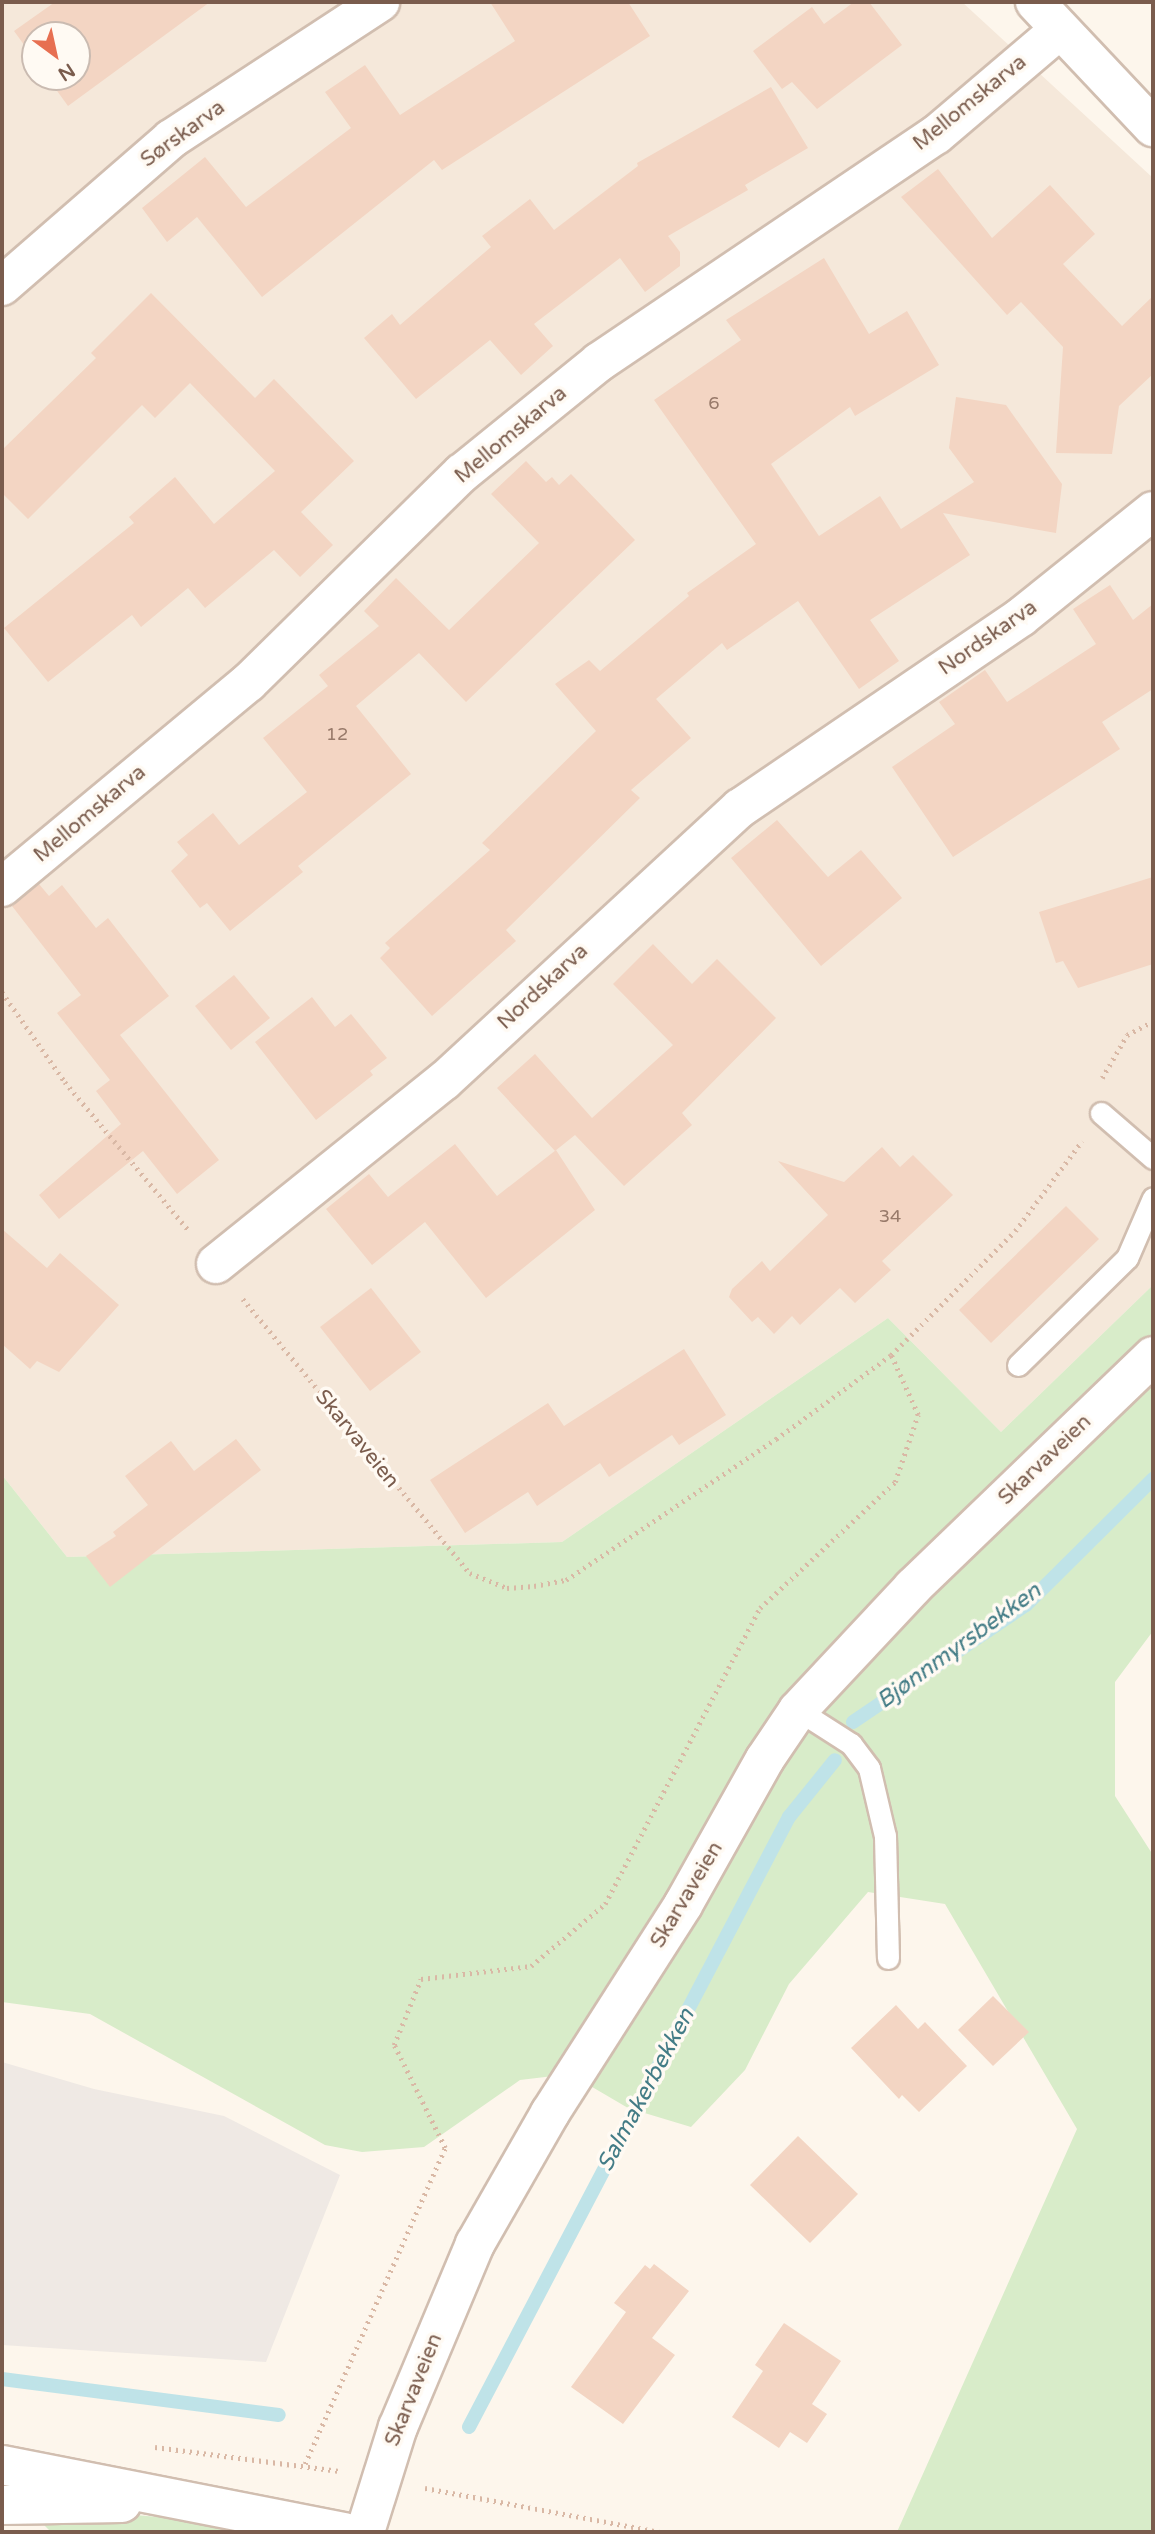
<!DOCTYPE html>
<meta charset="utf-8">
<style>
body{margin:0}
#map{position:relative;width:1155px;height:2534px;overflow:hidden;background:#fdf6ec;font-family:"Varela Round",sans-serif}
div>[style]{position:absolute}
.residential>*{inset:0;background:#f5e8da}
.industrial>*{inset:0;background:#efe9e4}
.green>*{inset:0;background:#d8ecc9}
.stream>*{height:14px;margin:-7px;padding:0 7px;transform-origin:7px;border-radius:7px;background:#bfe3e8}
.building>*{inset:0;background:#f3d5c3}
.path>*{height:4.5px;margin-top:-2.25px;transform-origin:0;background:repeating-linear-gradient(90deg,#d9b8a5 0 2px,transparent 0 7px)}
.roads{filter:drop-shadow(2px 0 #d1beb0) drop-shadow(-2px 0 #d1beb0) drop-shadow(0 2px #d1beb0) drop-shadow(0 -2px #d1beb0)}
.lane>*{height:21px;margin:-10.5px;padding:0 10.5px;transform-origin:10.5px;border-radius:10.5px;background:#fff}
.street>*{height:38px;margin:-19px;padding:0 19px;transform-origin:19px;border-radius:19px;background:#fff}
.secondary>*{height:38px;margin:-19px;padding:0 19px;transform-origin:19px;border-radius:19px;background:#fff}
span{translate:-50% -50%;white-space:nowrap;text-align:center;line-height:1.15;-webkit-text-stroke:7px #fffaf3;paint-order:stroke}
.number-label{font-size:18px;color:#987a6a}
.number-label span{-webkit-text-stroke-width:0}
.street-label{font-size:21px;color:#7a5c4d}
.water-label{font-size:23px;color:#437c86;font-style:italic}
.frame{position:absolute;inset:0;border:4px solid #7a5c4d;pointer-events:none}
.north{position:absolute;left:21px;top:21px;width:70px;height:70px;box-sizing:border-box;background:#fffaf3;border:2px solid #cabbb1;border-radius:50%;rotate:147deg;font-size:19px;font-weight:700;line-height:28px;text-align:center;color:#7a5c4d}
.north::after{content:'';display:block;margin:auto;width:24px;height:32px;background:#e76f51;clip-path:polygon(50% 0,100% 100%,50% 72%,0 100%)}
</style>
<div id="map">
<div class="residential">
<div style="clip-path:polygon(evenodd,2px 2px,962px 2px,1153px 178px,1153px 1285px,1001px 1432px,888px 1318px,562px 1542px,67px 1557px,2px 1475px,2px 2px,35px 35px,77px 35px,77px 77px,35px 77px,35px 35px)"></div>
</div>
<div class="industrial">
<div style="clip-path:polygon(2px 2062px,94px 2089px,224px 2116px,340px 2175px,266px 2362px,2px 2345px)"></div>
</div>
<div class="green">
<div style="clip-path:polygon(1153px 1285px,1153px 1631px,1115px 1682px,1115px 1796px,1153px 1855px,1153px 2532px,897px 2532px,1077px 2129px,945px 1904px,868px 1892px,789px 1984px,745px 2070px,691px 2127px,628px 2108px,570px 2074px,520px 2080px,424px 2147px,362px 2152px,325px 2145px,90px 2014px,2px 2002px,2px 1475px,67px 1557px,562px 1542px,888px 1318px,1001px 1432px)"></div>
<div style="clip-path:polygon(25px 2506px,340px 2532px,51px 2532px)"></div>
</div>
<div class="stream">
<div style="left:853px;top:1722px;width:209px;rotate:-34.1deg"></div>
<div style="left:1026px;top:1605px;width:179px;rotate:-44.8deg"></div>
<div style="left:2px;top:2379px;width:279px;rotate:7.4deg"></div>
<div style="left:469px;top:2427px;width:689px;rotate:-62.32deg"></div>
<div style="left:789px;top:1817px;width:73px;rotate:-51.1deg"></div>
</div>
<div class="building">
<div style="clip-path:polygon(55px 2px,210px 2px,68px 106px,47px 77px,77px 77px,77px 35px,35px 35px,35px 60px,14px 31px)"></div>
<div style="clip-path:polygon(490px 2px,628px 2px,650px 36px,442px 170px,434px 160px,262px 297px,197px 217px,167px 242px,142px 208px,205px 157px,246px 207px,351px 128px,325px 92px,365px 65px,400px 115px,515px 41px)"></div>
<div style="clip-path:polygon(854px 2px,869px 2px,902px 45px,817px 109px,792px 82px,782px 89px,753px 51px,812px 7px,824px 24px)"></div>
<div style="clip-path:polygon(771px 87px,808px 148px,745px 185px,748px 190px,668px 236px,680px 252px,680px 266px,645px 292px,620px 258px,534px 324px,553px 346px,521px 375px,490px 340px,416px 399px,364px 338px,392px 314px,400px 325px,491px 247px,482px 236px,530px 199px,554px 230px,638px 166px,637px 163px)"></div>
<div style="clip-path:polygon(938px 169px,992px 238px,1050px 185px,1095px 234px,1063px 264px,1122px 326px,1153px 296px,1153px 374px,1119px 406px,1112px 454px,1056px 453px,1063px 347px,1021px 302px,1007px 315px,901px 197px)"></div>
<div style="clip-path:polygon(824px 258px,869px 334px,907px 311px,939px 365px,855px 416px,850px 407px,771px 464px,819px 536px,880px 496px,901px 529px,974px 482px,949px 448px,956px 397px,1006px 405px,1062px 484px,1056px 533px,943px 513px,970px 555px,870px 620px,899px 661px,859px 689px,798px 601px,727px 650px,722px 643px,656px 699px,691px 738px,631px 790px,640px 798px,506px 930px,516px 941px,432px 1016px,380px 958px,390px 948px,385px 943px,490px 850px,482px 843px,596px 731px,555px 684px,589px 660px,600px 671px,689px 596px,687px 593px,756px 544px,654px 400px,741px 340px,726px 320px)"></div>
<div style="clip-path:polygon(151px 293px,255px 398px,274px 379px,354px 461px,301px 512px,333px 545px,300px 577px,274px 550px,205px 608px,188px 588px,141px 627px,132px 615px,48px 682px,4px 628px,134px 523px,129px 517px,175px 477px,214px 524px,275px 471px,190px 383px,155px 418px,142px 405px,28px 519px,2px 493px,2px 450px,96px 358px,91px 353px)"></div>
<div style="clip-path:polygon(526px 461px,546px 482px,552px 477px,559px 485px,571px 474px,635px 540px,466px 702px,419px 653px,356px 706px,411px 774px,298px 866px,303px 872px,230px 931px,207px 903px,200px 908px,171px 871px,188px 855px,177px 842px,213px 813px,239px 845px,307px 792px,263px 738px,328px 686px,319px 675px,379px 626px,364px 611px,396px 578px,449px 630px,539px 543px,491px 494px)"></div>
<div style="clip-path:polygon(1110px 585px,1133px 620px,1153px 604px,1153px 689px,1102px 722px,1120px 749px,953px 857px,892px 767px,955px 724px,939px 702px,985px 670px,1007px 702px,1096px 644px,1073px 609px)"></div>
<div style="clip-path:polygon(777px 820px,828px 877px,861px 850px,902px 898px,821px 966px,731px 858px)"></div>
<div style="clip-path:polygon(1153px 877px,1153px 964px,1078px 988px,1063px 961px,1056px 963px,1039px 912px)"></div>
<div style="clip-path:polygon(39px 884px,49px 896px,62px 885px,96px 928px,108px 918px,169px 996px,120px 1035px,219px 1160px,177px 1194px,143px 1151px,59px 1219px,39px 1195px,121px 1124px,96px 1091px,110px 1080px,57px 1013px,81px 995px,12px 906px)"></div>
<div style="clip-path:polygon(653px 944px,692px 984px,717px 959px,776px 1018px,682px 1113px,692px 1125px,624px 1186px,575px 1135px,555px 1151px,497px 1088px,535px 1054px,592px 1118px,673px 1045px,613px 984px)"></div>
<div style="clip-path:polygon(234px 975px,270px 1018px,231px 1050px,195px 1006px)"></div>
<div style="clip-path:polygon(312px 997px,335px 1027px,351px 1014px,387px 1058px,370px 1071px,373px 1075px,316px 1120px,255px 1042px)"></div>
<div style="clip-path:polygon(455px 1144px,497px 1196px,556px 1150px,595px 1210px,486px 1298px,425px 1222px,372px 1265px,326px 1209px,369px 1174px,388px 1197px)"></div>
<div style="clip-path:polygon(882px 1147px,900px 1167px,913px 1155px,953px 1195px,882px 1261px,891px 1270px,855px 1303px,840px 1288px,800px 1325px,792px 1316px,774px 1334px,758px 1317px,752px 1322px,729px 1297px,732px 1289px,762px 1261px,770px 1271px,828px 1215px,778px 1161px,844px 1182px)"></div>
<div style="clip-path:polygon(1066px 1206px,1099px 1239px,991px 1343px,959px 1310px)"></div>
<div style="clip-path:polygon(2px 1229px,47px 1268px,60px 1253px,119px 1305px,59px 1372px,37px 1361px,30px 1369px,2px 1344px)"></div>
<div style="clip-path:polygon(371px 1288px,421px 1352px,370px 1391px,320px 1327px)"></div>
<div style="clip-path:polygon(684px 1349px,726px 1415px,679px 1445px,672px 1435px,609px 1477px,600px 1463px,537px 1506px,528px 1492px,465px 1533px,430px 1480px,548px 1403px,564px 1426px)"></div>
<div style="clip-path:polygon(236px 1439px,261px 1470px,110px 1587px,86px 1556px,116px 1536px,113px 1532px,148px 1505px,125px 1476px,171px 1441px,194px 1471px)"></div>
<div style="clip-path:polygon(993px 1996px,1029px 2032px,993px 2066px,958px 2030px)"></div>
<div style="clip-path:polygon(896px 2005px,918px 2029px,925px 2022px,967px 2066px,919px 2112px,902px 2095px,899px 2099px,851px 2048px)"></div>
<div style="clip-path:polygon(798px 2136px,858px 2194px,810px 2243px,750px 2185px)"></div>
<div style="clip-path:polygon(654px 2264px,689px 2291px,652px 2338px,675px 2355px,623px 2424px,571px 2387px,626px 2312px,614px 2303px,645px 2265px,650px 2269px)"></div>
<div style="clip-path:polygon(784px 2323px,841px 2361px,812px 2404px,827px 2414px,807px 2443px,790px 2432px,779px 2448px,732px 2417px,763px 2371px,755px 2365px)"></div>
</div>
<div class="path">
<div style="left:2px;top:992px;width:110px;rotate:55deg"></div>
<div style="left:65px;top:1082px;width:195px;rotate:50.2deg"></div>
<div style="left:1102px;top:1078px;width:50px;rotate:-59.8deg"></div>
<div style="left:1127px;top:1035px;width:30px;rotate:-28deg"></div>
<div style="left:243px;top:1299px;width:356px;rotate:50.4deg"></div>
<div style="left:470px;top:1573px;width:40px;rotate:22deg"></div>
<div style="left:507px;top:1588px;width:27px;rotate:-4deg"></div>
<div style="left:534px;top:1586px;width:33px;rotate:-11deg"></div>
<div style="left:566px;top:1580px;width:253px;rotate:-33.9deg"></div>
<div style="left:776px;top:1439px;width:142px;rotate:-36.1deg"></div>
<div style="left:891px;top:1355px;width:175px;rotate:-45deg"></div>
<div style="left:1015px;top:1231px;width:112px;rotate:-53.3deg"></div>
<div style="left:155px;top:2447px;width:188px;rotate:7.4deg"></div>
<div style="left:305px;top:2464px;width:346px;rotate:-66.1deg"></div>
<div style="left:445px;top:2148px;width:115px;rotate:-116.3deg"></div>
<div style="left:394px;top:2045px;width:71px;rotate:-67.8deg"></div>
<div style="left:421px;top:1979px;width:111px;rotate:-6.7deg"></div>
<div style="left:531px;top:1966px;width:97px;rotate:-40deg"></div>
<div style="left:605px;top:1904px;width:334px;rotate:-62.4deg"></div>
<div style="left:760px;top:1608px;width:185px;rotate:-43deg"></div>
<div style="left:895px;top:1482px;width:71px;rotate:-71.1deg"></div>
<div style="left:918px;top:1415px;width:66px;rotate:-114.2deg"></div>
<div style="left:425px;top:2488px;width:240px;rotate:10.6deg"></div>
</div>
<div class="roads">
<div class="lane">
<div style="left:1101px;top:1113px;width:69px;rotate:40.9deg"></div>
<div style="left:1018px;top:1365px;width:153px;rotate:-44.5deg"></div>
<div style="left:1127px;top:1258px;width:65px;rotate:-66.6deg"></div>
<div style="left:798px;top:1710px;width:63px;rotate:32.7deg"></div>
<div style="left:851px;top:1744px;width:30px;rotate:53deg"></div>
<div style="left:869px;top:1768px;width:70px;rotate:76.8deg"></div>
<div style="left:885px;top:1836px;width:122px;rotate:88.6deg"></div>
</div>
<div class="street">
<div style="left:1035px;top:2px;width:172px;rotate:46.7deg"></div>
<div style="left:2px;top:286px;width:224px;rotate:-41deg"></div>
<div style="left:171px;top:139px;width:250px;rotate:-33.2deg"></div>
<div style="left:2px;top:887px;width:320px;rotate:-39.7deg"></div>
<div style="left:248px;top:683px;width:300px;rotate:-44.5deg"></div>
<div style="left:462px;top:473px;width:176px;rotate:-39deg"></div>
<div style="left:599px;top:362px;width:406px;rotate:-34deg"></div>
<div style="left:936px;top:135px;width:160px;rotate:-40.4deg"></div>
<div style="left:216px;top:1264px;width:292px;rotate:-38.8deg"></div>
<div style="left:444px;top:1081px;width:403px;rotate:-42.7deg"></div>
<div style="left:740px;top:808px;width:340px;rotate:-34.2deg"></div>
<div style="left:1021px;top:617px;width:169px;rotate:-38.8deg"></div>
<div style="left:365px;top:2532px;width:110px;rotate:-72.6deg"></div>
<div style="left:398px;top:2427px;width:199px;rotate:-67.2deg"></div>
<div style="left:475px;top:2244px;width:151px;rotate:-60.2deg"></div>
<div style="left:550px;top:2113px;width:247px;rotate:-57.4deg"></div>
<div style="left:683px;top:1905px;width:167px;rotate:-60.7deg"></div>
<div style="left:765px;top:1759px;width:59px;rotate:-56deg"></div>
<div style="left:798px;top:1710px;width:168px;rotate:-46.9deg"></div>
<div style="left:913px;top:1587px;width:333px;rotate:-43.9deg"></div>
</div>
<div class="secondary">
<div style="left:2px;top:2465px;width:349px;rotate:11.1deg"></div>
<div style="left:2px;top:2505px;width:120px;rotate:-1deg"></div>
</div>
</div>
<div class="number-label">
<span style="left:714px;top:403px">6</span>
<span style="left:337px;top:734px">12</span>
<span style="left:890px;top:1216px">34</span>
</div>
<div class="street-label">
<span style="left:970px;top:103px;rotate:-39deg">Mellomskarva</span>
<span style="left:183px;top:134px;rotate:-36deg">Sørskarva</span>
<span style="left:511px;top:435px;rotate:-40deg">Mellomskarva</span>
<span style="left:988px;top:638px;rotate:-35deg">Nordskarva</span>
<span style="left:90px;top:814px;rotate:-40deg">Mellomskarva</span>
<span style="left:543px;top:987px;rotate:-43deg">Nordskarva</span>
<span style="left:357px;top:1439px;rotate:51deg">Skarvaveien</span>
<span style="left:1045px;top:1460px;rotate:-44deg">Skarvaveien</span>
<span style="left:687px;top:1895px;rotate:-59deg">Skarvaveien</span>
<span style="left:414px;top:2390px;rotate:-68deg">Skarvaveien</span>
</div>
<div class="water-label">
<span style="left:959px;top:1646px;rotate:-36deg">Bjønnmyrsbekken</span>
<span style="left:646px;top:2090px;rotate:-62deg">Salmakerbekken</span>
</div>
<div class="frame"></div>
<div class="north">N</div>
</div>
